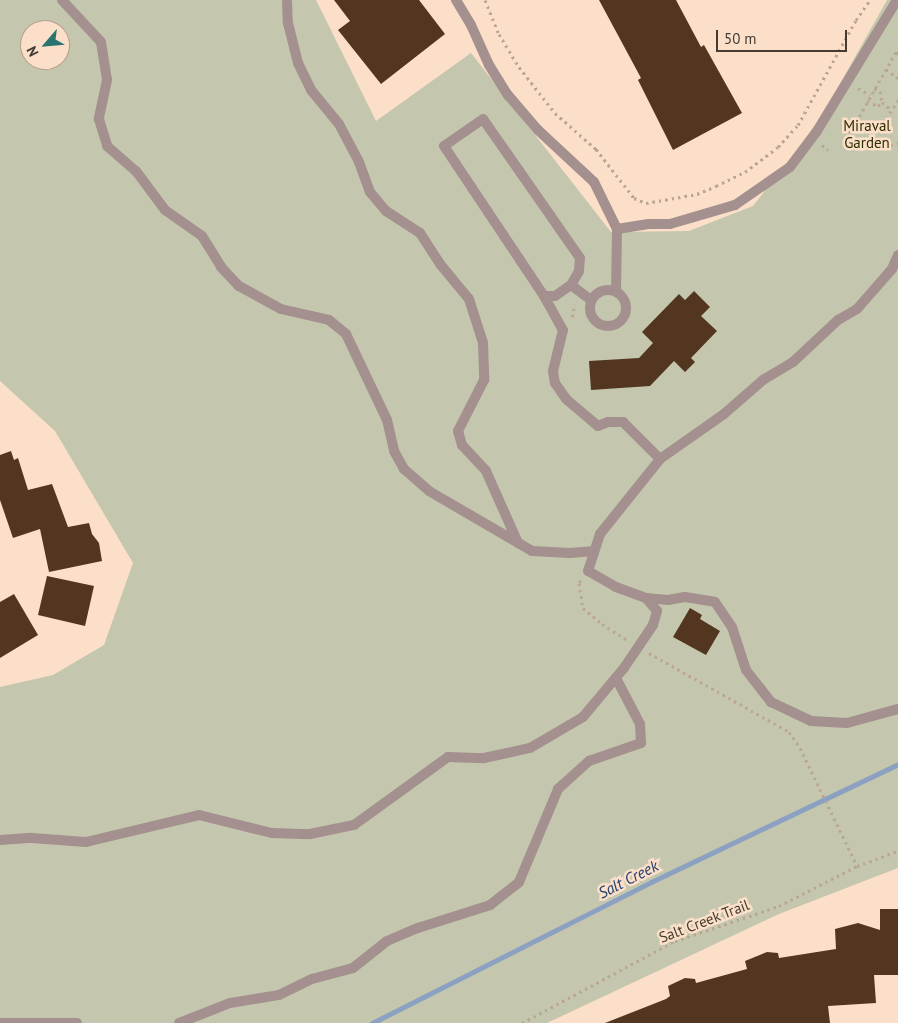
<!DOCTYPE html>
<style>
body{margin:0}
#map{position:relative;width:898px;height:1023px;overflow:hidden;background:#fbdfc9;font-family:"PT Sans",sans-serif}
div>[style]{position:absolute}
.green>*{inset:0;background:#c4c7ad}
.stream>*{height:5px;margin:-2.5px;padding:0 2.5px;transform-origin:2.5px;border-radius:2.5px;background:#8ca1c2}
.building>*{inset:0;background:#52361f}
.path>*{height:3px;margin-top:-1.5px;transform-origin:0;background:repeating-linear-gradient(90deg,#bba593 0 2.5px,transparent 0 6.5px)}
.service>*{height:10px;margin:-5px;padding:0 5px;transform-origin:5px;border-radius:5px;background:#a4908e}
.service>.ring{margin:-5px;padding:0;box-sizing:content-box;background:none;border:10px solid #a4908e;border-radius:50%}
.minor>*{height:10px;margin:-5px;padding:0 5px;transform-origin:5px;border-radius:5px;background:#a4908e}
.service-bridge>*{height:10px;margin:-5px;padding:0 5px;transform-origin:5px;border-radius:5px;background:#a4908e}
span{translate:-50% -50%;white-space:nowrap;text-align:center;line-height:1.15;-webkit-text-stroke:5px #fbdfc9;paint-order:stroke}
.park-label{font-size:15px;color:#2c2e00}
.street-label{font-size:15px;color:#463b32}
.water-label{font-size:16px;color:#26406d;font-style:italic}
.north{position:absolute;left:20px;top:20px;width:50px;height:50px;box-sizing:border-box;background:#fbdfc9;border:1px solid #b39d8d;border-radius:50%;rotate:243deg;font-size:14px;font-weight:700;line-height:20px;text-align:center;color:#463b32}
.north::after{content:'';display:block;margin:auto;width:18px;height:22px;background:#2a736f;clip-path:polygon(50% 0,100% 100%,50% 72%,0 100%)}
.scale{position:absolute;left:716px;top:30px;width:131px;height:22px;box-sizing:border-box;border:2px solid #463b32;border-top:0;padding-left:6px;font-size:15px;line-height:18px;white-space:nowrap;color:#463b32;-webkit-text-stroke:4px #fbdfc9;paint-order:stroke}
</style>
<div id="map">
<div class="green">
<div style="clip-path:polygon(evenodd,0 0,316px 0,376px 121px,471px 53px,611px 232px,689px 231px,753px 206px,818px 123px,887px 0,898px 0,898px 868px,779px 914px,547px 1023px,0 1023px,0 687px,53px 675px,104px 645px,133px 563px,55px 431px,0 381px,0 0,30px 30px,60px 30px,60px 60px,30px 60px,30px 30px)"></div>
</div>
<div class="stream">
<div style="left:372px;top:1023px;width:313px;rotate:-26.8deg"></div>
<div style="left:651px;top:882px;width:274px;rotate:-25.5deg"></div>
</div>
<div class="building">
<div style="clip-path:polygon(334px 0,419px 0,445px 34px,381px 84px,338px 30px,350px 21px)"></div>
<div style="clip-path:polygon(599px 0,676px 0,701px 47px,704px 45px,742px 113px,673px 150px,638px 80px,641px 78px)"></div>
<div style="clip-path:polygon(694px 291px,710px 307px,701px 316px,717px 331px,691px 358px,695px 362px,685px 372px,674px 361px,650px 386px,591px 390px,589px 361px,639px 358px,653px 343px,642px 332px,679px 294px,685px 300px)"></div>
<div style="clip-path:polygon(11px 451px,14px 460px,18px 458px,28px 490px,52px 484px,68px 527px,89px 523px,92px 534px,99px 543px,102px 561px,49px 572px,40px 529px,13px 538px,0 500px,0 455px)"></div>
<div style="clip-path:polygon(47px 576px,94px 586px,85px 626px,38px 615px)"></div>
<div style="clip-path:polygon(14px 594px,38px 635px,0 658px,0 602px)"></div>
<div style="clip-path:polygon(690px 608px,702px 615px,700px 619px,720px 631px,706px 655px,673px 637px)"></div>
<div style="clip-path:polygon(880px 909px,898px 909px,898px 975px,874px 975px,876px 1003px,828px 1006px,830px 1023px,605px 1023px,666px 999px,670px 996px,668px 986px,685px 978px,695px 979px,696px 983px,747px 969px,745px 961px,767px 952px,778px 953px,779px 958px,836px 949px,835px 929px,858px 923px,880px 930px)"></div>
</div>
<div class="path">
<div style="left:485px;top:0;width:37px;rotate:68deg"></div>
<div style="left:499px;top:34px;width:39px;rotate:59deg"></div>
<div style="left:519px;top:67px;width:58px;rotate:52deg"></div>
<div style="left:555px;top:113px;width:55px;rotate:41.3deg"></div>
<div style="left:596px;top:149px;width:62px;rotate:52.2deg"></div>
<div style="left:634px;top:198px;width:13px;rotate:23deg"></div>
<div style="left:646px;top:203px;width:52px;rotate:-10deg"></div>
<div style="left:697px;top:194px;width:21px;rotate:-23deg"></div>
<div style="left:716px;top:186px;width:32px;rotate:-26deg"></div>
<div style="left:745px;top:172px;width:41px;rotate:-37.1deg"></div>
<div style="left:778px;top:147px;width:30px;rotate:-48deg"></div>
<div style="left:798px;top:125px;width:120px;rotate:-61.1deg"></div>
<div style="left:856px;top:20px;width:24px;rotate:-55deg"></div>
<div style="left:898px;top:54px;width:3px;rotate:-135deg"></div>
<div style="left:896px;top:52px;width:99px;rotate:119.7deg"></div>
<div style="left:847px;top:138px;width:19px;rotate:32deg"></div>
<div style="left:863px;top:148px;width:15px;rotate:4deg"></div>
<div style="left:878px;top:149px;width:21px;rotate:-17deg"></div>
<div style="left:886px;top:69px;width:15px;rotate:37deg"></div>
<div style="left:858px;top:88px;width:14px;rotate:30deg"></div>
<div style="left:874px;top:89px;width:6px;rotate:18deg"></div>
<div style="left:880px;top:91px;width:11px;rotate:80deg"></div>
<div style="left:882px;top:102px;width:11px;rotate:41deg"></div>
<div style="left:867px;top:101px;width:12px;rotate:24deg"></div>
<div style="left:878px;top:106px;width:6px;rotate:-45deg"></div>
<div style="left:855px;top:123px;width:20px;rotate:20deg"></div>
<div style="left:874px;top:130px;width:18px;rotate:84deg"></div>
<div style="left:874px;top:130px;width:11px;rotate:-34deg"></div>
<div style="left:883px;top:124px;width:28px;rotate:-58deg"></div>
<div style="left:822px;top:145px;width:8px;rotate:40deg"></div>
<div style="left:572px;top:317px;width:13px;rotate:-77deg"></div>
<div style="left:581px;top:580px;width:4px;rotate:124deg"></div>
<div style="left:579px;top:583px;width:25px;rotate:81deg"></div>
<div style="left:583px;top:608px;width:25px;rotate:40deg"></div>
<div style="left:602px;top:624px;width:32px;rotate:32deg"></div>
<div style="left:649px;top:653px;width:161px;rotate:29.4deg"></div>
<div style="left:789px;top:732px;width:19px;rotate:55deg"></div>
<div style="left:800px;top:748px;width:131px;rotate:64.2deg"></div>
<div style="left:522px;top:1023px;width:174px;rotate:-28.2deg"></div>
<div style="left:675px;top:941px;width:110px;rotate:-18.6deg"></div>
<div style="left:779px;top:906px;width:88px;rotate:-27.1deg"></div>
<div style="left:857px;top:866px;width:44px;rotate:-20.1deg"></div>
</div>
<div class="service">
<div style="left:62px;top:0;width:57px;rotate:47.1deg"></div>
<div style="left:101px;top:42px;width:38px;rotate:81deg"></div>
<div style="left:107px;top:80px;width:40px;rotate:102deg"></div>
<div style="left:99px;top:119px;width:28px;rotate:73deg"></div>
<div style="left:107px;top:146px;width:38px;rotate:41deg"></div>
<div style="left:136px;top:171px;width:49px;rotate:53.4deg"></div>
<div style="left:165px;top:210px;width:45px;rotate:35.1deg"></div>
<div style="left:202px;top:236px;width:36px;rotate:58deg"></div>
<div style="left:221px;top:267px;width:26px;rotate:47deg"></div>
<div style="left:239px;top:286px;width:48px;rotate:28.7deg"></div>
<div style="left:281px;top:309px;width:49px;rotate:12.9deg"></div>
<div style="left:329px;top:320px;width:22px;rotate:39deg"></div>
<div style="left:346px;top:334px;width:95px;rotate:64.5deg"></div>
<div style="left:387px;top:420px;width:32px;rotate:77deg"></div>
<div style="left:394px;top:451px;width:21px;rotate:61deg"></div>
<div style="left:404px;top:469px;width:33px;rotate:41deg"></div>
<div style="left:429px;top:491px;width:119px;rotate:30.2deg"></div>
<div style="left:532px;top:551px;width:38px;rotate:3deg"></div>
<div style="left:570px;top:553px;width:24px;rotate:-5deg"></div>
<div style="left:287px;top:0;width:23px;rotate:88deg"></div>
<div style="left:288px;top:23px;width:41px;rotate:76deg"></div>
<div style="left:298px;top:63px;width:30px;rotate:64deg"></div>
<div style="left:311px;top:90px;width:44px;rotate:50.5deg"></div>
<div style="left:339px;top:124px;width:43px;rotate:62.2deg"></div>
<div style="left:359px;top:162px;width:32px;rotate:70deg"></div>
<div style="left:370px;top:192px;width:25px;rotate:50deg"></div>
<div style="left:386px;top:211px;width:40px;rotate:32.9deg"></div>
<div style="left:420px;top:233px;width:37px;rotate:57deg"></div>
<div style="left:440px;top:264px;width:45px;rotate:50.4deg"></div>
<div style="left:469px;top:299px;width:46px;rotate:72.3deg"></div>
<div style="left:483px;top:343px;width:37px;rotate:88deg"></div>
<div style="left:484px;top:380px;width:57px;rotate:117deg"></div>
<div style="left:458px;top:431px;width:15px;rotate:74deg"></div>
<div style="left:462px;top:445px;width:35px;rotate:47deg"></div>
<div style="left:486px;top:471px;width:79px;rotate:66deg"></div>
<div style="left:617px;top:229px;width:32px;rotate:-9deg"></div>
<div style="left:649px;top:224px;width:21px"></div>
<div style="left:670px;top:224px;width:68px;rotate:-16.3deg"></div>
<div style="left:735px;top:205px;width:67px;rotate:-34.6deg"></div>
<div style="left:790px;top:167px;width:45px;rotate:-53.1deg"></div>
<div style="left:817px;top:131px;width:153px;rotate:-58.6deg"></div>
<div style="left:571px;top:285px;width:16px;rotate:-60deg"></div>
<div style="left:579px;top:271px;width:13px;rotate:-86deg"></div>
<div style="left:580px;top:258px;width:169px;rotate:-124.9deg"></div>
<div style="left:483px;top:119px;width:47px;rotate:145.3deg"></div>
<div style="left:444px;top:146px;width:180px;rotate:56.3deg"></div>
<div style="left:544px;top:296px;width:11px"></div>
<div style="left:555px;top:296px;width:19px;rotate:-35deg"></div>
<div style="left:571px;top:285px;width:25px;rotate:37deg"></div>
<div class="ring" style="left:590px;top:290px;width:26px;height:26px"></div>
<div style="left:544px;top:296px;width:39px;rotate:61deg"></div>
<div style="left:563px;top:330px;width:42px;rotate:103.7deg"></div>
<div style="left:553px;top:371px;width:12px;rotate:81deg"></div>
<div style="left:555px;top:383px;width:19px;rotate:55deg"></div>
<div style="left:566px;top:399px;width:42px;rotate:40.2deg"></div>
<div style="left:598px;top:426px;width:11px;rotate:-22deg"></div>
<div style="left:608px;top:422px;width:15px"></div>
<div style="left:623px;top:422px;width:52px;rotate:45deg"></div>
<div style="left:646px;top:598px;width:22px;rotate:5deg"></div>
<div style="left:668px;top:600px;width:17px;rotate:-10deg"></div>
<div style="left:685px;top:597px;width:30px;rotate:9deg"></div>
<div style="left:715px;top:602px;width:30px;rotate:56deg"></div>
<div style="left:732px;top:627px;width:45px;rotate:72deg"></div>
<div style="left:746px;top:670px;width:41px;rotate:52deg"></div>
<div style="left:771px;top:702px;width:44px;rotate:25.4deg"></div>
<div style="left:811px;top:721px;width:36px;rotate:3deg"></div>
<div style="left:847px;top:723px;width:53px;rotate:-15.4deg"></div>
<div style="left:653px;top:625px;width:15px;rotate:-74deg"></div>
<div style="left:657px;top:611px;width:17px;rotate:-130deg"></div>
<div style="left:646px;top:598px;width:32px;rotate:-160deg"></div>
<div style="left:616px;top:587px;width:32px;rotate:-150deg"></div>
<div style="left:588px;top:571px;width:39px;rotate:-72deg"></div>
<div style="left:600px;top:534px;width:96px;rotate:-51.3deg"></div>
<div style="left:660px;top:459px;width:78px;rotate:-35.1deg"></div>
<div style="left:724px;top:414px;width:52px;rotate:-41.1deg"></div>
<div style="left:763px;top:380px;width:35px;rotate:-31deg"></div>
<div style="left:793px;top:362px;width:62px;rotate:-43deg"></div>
<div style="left:838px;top:320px;width:22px;rotate:-30deg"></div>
<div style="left:857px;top:309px;width:53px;rotate:-48.8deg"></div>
<div style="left:892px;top:269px;width:15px;rotate:-67deg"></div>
<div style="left:0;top:840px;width:32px;rotate:-4deg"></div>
<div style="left:32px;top:838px;width:54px;rotate:4.2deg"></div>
<div style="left:86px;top:842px;width:116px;rotate:-13.4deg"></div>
<div style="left:199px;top:815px;width:75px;rotate:13.9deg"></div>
<div style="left:272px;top:833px;width:38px;rotate:2deg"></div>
<div style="left:310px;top:834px;width:45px;rotate:-11.6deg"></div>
<div style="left:354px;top:825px;width:116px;rotate:-35.9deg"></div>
<div style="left:448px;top:757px;width:36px;rotate:2deg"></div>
<div style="left:484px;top:758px;width:47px;rotate:-12.3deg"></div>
<div style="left:530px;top:748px;width:61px;rotate:-30.3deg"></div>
<div style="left:583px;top:717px;width:64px;rotate:-50.1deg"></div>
<div style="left:0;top:1023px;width:77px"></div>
<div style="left:179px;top:1023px;width:55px;rotate:-21.4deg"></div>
<div style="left:230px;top:1003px;width:50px;rotate:-9.3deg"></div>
<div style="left:279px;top:995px;width:37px;rotate:-26deg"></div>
<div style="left:312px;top:979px;width:42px;rotate:-15deg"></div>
<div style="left:353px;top:968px;width:43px;rotate:-38.5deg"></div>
<div style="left:387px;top:941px;width:34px;rotate:-23deg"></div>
<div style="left:418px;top:928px;width:76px;rotate:-17.7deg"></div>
<div style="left:490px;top:905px;width:37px;rotate:-38deg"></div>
<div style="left:519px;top:882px;width:101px;rotate:-67.2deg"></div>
<div style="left:558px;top:789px;width:42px;rotate:-42.1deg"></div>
<div style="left:589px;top:761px;width:55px;rotate:-19.1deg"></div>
<div style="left:641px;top:743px;width:19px;rotate:-93deg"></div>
<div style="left:640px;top:724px;width:52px;rotate:-117.6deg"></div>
</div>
<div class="minor">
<div style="left:456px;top:0;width:29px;rotate:59deg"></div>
<div style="left:471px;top:25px;width:44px;rotate:65.8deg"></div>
<div style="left:489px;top:65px;width:36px;rotate:58deg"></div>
<div style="left:508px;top:95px;width:46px;rotate:49.4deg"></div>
<div style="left:538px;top:130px;width:76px;rotate:42.9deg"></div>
<div style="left:594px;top:182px;width:52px;rotate:63.9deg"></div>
<div style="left:617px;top:229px;width:62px;rotate:90.9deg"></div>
</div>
<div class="service-bridge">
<div style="left:624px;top:668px;width:52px;rotate:-56deg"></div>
</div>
<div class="park-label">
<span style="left:867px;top:134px">Miraval<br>Garden</span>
</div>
<div class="street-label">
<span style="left:704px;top:921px;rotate:-21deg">Salt Creek Trail</span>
</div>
<div class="water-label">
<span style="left:628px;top:879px;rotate:-27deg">Salt Creek</span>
</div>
<div class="north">N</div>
<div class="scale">50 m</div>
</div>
